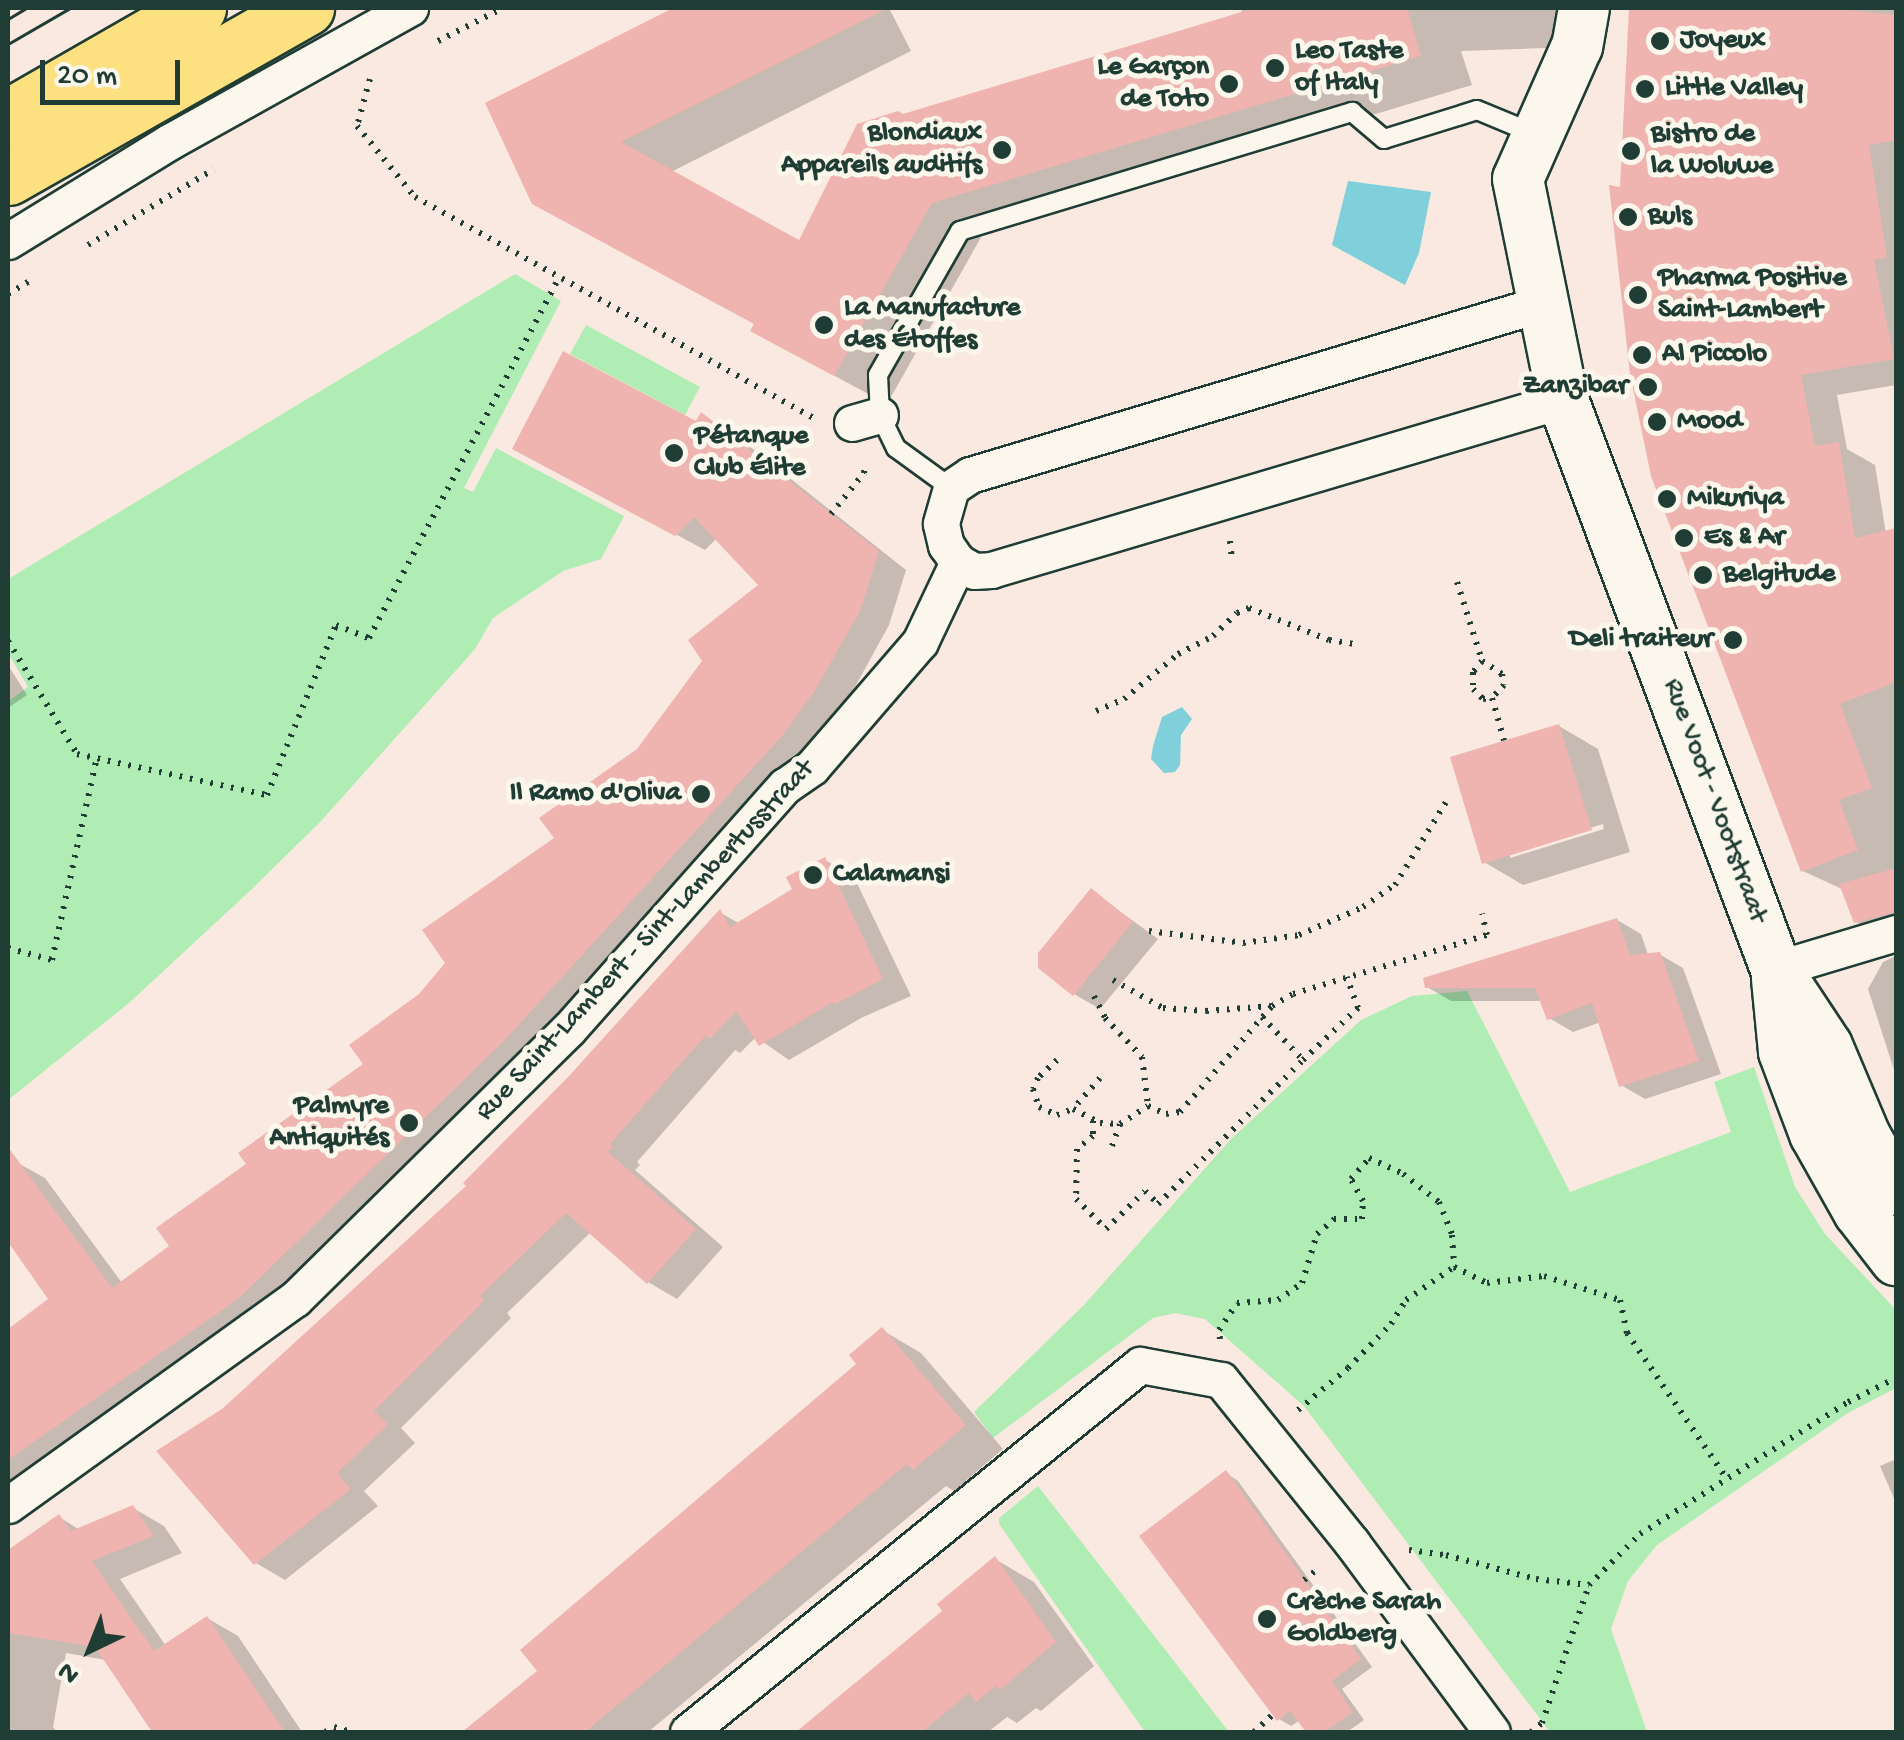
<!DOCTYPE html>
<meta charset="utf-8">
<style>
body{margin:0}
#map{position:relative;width:1904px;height:1740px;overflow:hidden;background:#f9e9e0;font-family:"Gochi Hand",sans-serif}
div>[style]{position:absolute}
.green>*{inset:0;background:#afedb4}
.water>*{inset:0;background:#80d0dc}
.shadow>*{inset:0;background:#0003}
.building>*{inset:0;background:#efb3b0}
.path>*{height:6px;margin-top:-3px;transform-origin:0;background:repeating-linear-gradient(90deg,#1f3d34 0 2.5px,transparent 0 10.5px)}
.roads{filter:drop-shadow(2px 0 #1f3d34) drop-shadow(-2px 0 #1f3d34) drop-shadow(0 2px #1f3d34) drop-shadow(0 -2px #1f3d34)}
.lane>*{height:18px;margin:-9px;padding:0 9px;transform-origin:9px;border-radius:9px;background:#fbf7ec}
.street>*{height:35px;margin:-17.5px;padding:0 17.5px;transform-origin:17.5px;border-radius:17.5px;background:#fbf7ec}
.secondary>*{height:50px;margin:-25px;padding:0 25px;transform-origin:25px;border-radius:25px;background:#fbf7ec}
.highway>*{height:55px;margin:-27.5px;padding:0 27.5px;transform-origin:27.5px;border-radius:27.5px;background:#fde080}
.tram>*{height:2.5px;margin:-1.25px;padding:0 1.25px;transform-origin:1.25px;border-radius:1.25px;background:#1f3d34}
.dots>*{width:28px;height:28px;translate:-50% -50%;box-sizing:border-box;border:5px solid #fbf7ec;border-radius:50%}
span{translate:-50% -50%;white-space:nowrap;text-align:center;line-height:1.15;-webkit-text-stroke:10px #fbf7ec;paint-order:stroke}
.poi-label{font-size:28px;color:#1f3d34;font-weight:700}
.left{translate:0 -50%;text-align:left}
.right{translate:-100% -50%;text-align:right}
.street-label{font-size:28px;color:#1f3d34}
.frame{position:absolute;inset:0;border:10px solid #1f3d34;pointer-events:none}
.north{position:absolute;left:40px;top:1600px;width:100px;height:100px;-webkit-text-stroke:8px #fbf7ec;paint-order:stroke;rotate:223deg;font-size:28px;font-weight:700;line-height:40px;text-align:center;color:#1f3d34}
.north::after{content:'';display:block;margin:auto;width:35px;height:45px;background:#1f3d34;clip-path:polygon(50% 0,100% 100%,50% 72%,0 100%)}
.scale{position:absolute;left:40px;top:60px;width:140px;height:45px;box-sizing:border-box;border:5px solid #1f3d34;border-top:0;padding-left:12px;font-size:30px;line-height:35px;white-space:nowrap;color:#1f3d34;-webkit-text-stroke:8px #fbf7ec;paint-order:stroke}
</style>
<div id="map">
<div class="green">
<div style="clip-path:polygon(515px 274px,561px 301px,464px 488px,473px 492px,496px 448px,624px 516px,601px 559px,563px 571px,493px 618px,475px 649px,321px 821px,252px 889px,129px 1003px,8px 1100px,8px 701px,28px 687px,8px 653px,8px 579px)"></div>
<div style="clip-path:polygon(586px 325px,700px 387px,685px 415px,570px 354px)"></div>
<div style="clip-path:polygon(1467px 991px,1570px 1192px,1731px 1132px,1714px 1082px,1754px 1067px,1795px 1187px,1825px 1234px,1896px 1310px,1896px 1388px,1848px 1413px,1657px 1545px,1628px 1581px,1611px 1629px,1647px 1732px,1550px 1732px,1304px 1406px,1205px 1319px,1175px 1313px,1153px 1318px,993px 1438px,974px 1412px,1084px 1305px,1231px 1139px,1361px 1020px,1412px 996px)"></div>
<div style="clip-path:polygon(1038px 1486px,1229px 1732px,1145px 1732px,999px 1524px,999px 1518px)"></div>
</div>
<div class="water">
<div style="clip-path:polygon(1348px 181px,1431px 192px,1419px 253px,1405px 285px,1332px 245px)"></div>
<div style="clip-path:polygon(1182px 707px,1192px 719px,1181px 735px,1180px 765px,1175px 772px,1164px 773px,1151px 759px,1153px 746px,1162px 717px)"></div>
</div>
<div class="shadow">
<div style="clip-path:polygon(679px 8px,889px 8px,911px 51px,671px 172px,800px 243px,903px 117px,1240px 14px,1243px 8px,1602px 8px,1600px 46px,1461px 51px,1472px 85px,984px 232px,887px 404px,805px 360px,756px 325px,488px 104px)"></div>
<div style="clip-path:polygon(1632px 8px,1896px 8px,1896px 385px,1837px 395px,1847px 449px,1875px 465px,1886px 534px,1896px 532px,1896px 942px,1856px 922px,1844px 890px,1803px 871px,1622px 190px)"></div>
<div style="clip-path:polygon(702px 415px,730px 431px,906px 570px,889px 625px,845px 705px,605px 980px,267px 1314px,8px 1497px,8px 1354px,33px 1331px,52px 1300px,8px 1237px,8px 1168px,16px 1162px,45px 1178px,122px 1283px,173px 1246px,250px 1165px,366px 1065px,421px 996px,639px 750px,761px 586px,717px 538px,705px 550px,544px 464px,697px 425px)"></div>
<div style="clip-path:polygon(8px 665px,27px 695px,8px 708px)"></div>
<div style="clip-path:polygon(evenodd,1559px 726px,1598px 749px,1630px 852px,1523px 885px,1484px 862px,1559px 726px,1603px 824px,1604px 829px,1510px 858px,1510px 852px,1603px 824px)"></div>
<div style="clip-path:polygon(825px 860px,854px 877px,911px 996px,861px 1018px,789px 1060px,756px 1037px,740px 1053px,735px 1050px,637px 1162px,640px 1165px,635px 1170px,723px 1247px,677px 1299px,648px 1282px,591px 1232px,507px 1313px,511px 1318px,401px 1428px,415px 1443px,364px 1491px,378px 1506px,285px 1580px,256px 1563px,160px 1451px,223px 1411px,470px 1187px,721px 913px,740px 924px,795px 889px)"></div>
<div style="clip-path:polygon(1092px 891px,1158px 939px,1100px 1009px,1074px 994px)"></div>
<div style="clip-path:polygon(1617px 920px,1641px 934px,1648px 955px,1659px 954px,1683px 968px,1721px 1074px,1645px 1099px,1621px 1085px,1601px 1022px,1573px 1032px,1549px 1018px,1542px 1001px,1451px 1001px,1427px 987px)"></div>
<div style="clip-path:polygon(1896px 956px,1896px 1100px,1895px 1073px,1868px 989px,1883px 962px)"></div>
<div style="clip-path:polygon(882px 1330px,921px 1353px,1003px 1449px,954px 1491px,946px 1486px,648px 1732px,466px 1732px,541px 1671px,859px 1365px)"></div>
<div style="clip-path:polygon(1896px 1459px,1896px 1503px,1880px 1466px)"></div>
<div style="clip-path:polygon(1226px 1473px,1238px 1481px,1372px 1667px,1342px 1689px,1364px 1720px,1347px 1732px,1309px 1732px,1300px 1720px,1291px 1726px,1279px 1719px,1142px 1536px)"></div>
<div style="clip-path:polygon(133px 1508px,164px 1526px,182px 1553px,120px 1579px,166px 1646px,207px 1618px,238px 1636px,302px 1732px,155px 1732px,106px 1660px,66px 1653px,53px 1727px,57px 1732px,8px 1732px,8px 1553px,59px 1517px,80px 1530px)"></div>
<div style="clip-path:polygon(995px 1559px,1034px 1582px,1094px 1666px,1041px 1711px,1036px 1708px,1017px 1723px,1007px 1717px,988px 1732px,797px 1732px,946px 1611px)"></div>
</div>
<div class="building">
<div style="clip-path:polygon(673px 8px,888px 8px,621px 142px,799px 240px,857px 124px,898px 111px,903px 114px,1255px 8px,1407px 8px,1421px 56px,932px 203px,834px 376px,750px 331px,754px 324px,532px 204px,485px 103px)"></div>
<div style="clip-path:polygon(1629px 8px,1827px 8px,1896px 15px,1896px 140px,1869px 145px,1887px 257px,1874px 260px,1894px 359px,1801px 375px,1815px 446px,1839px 442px,1855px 538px,1896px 528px,1896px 682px,1840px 704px,1872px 788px,1839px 800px,1858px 850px,1801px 872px,1651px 476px,1630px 374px,1609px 185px,1620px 187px)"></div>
<div style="clip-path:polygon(563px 351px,696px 421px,701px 412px,879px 551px,861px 609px,816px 689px,783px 735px,503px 1042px,238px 1299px,8px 1460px,8px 1329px,48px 1299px,8px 1242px,8px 1147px,112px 1288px,169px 1246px,156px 1228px,246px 1164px,238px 1153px,363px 1064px,349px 1045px,419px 994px,445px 963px,422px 930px,554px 838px,539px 818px,637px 749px,702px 661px,688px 640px,758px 585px,694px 517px,675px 536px,512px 449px)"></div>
<div style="clip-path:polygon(1559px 724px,1592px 830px,1482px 864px,1450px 757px)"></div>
<div style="clip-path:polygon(825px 857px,883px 979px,834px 1005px,833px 1002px,759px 1046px,736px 1011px,710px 1039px,706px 1035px,610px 1144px,613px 1147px,608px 1152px,696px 1229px,647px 1284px,566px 1213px,480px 1296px,484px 1301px,374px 1411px,388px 1425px,337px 1473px,351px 1489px,254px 1565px,156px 1451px,222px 1409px,466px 1186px,463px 1183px,569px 1076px,720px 909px,730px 927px,792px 889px,786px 877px)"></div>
<div style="clip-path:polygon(1896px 868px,1896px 912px,1854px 923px,1839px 884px)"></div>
<div style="clip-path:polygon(1091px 888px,1133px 922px,1073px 996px,1038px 968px,1038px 953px)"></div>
<div style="clip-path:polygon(1617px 918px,1630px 955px,1660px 952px,1699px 1061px,1619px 1087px,1592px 1003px,1547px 1020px,1535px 988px,1425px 988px,1423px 978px)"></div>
<div style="clip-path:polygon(882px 1327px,966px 1425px,913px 1470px,907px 1464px,585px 1732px,462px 1732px,537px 1671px,520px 1650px,856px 1364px,849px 1355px)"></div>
<div style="clip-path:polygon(1226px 1470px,1361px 1659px,1332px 1681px,1353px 1712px,1325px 1732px,1306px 1732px,1290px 1711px,1277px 1721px,1139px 1536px)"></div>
<div style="clip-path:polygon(133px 1505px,154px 1536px,92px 1561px,154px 1651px,207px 1616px,285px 1732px,152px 1732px,95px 1647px,8px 1633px,8px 1550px,59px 1514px,71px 1531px)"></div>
<div style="clip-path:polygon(995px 1556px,1056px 1642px,1000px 1690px,996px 1686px,976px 1702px,969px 1693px,922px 1732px,796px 1732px,942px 1611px,937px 1604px)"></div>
</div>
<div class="path">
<div style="left:438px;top:41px;width:73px;rotate:-26.9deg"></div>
<div style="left:370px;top:79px;width:49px;rotate:105.5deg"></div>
<div style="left:357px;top:126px;width:92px;rotate:50.8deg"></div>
<div style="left:415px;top:197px;width:456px;rotate:29deg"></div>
<div style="left:88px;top:245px;width:147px;rotate:-31.1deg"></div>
<div style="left:8px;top:294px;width:31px;rotate:-31deg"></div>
<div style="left:831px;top:514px;width:53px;rotate:-51.2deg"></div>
<div style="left:864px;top:473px;width:10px;rotate:-84deg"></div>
<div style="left:1230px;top:541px;width:18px;rotate:84deg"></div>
<div style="left:1457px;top:582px;width:83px;rotate:72.4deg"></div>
<div style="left:1482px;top:661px;width:14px;rotate:129deg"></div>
<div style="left:1473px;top:672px;width:17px;rotate:90deg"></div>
<div style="left:1473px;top:689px;width:14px;rotate:45deg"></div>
<div style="left:1483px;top:699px;width:9px;rotate:-6deg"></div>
<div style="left:1492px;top:698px;width:44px;rotate:74.1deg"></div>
<div style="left:8px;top:641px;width:132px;rotate:58.6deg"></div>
<div style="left:77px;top:754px;width:194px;rotate:12.2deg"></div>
<div style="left:267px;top:795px;width:183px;rotate:-67.9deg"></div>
<div style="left:336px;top:625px;width:35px;rotate:22deg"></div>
<div style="left:369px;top:638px;width:406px;rotate:-62.2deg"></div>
<div style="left:1482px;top:661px;width:24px;rotate:33deg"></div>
<div style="left:1502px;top:674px;width:11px;rotate:80deg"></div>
<div style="left:1504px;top:685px;width:18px;rotate:133deg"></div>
<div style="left:1096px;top:711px;width:30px;rotate:-23deg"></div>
<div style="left:1124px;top:699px;width:70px;rotate:-39.8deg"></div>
<div style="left:1178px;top:654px;width:39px;rotate:-27deg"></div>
<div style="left:1213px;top:636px;width:33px;rotate:-44deg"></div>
<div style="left:1237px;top:613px;width:13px;rotate:-23deg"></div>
<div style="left:1249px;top:608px;width:86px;rotate:21.8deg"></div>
<div style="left:1329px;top:640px;width:25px;rotate:9deg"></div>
<div style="left:1149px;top:931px;width:95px;rotate:7.3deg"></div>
<div style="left:1243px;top:943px;width:57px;rotate:-8.1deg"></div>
<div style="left:1299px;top:935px;width:70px;rotate:-23.6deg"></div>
<div style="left:1363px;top:907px;width:39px;rotate:-35deg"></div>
<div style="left:1395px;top:885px;width:97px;rotate:-58.4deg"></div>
<div style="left:8px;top:948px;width:46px;rotate:15.3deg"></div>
<div style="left:52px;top:960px;width:208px;rotate:-77.5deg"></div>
<div style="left:1113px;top:980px;width:57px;rotate:29.2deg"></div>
<div style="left:1163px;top:1008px;width:43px;rotate:4deg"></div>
<div style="left:1206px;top:1011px;width:66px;rotate:-4.3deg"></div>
<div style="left:1272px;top:1006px;width:24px;rotate:-30deg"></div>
<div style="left:1293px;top:994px;width:203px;rotate:-16.9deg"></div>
<div style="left:1487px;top:935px;width:22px;rotate:-103deg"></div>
<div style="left:1094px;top:996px;width:25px;rotate:63deg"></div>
<div style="left:1105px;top:1018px;width:54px;rotate:46.5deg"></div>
<div style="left:1142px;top:1057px;width:49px;rotate:83deg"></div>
<div style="left:1148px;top:1106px;width:20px;rotate:24deg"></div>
<div style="left:1166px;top:1114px;width:14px;rotate:-8deg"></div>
<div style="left:1180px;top:1112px;width:140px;rotate:-49deg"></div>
<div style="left:1262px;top:1017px;width:59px;rotate:46.4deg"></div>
<div style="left:1303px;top:1060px;width:76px;rotate:-43.4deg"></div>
<div style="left:1358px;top:1008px;width:33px;rotate:-110deg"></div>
<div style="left:1057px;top:1060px;width:26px;rotate:137deg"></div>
<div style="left:1038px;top:1078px;width:12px;rotate:114deg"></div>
<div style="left:1033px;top:1089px;width:19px;rotate:72deg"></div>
<div style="left:1039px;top:1107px;width:20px;rotate:24deg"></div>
<div style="left:1057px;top:1115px;width:17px;rotate:-21deg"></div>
<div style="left:1100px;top:1078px;width:41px;rotate:131.1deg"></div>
<div style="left:1073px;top:1109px;width:30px;rotate:27deg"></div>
<div style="left:1100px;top:1123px;width:20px;rotate:3deg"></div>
<div style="left:1093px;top:1121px;width:15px;rotate:90deg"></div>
<div style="left:1093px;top:1136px;width:21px;rotate:141deg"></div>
<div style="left:1077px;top:1149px;width:50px;rotate:91.1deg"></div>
<div style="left:1076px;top:1199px;width:42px;rotate:45deg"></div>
<div style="left:1106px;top:1229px;width:54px;rotate:-44.3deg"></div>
<div style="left:1145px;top:1191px;width:18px;rotate:45deg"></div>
<div style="left:1158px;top:1204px;width:204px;rotate:-44.8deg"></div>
<div style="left:1112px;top:1146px;width:23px;rotate:-70deg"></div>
<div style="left:1120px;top:1124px;width:33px;rotate:-33deg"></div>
<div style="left:1220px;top:1339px;width:9px;rotate:-96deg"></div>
<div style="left:1219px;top:1330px;width:32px;rotate:-56deg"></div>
<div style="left:1237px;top:1303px;width:41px;rotate:-4.2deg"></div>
<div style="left:1278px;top:1300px;width:29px;rotate:-35deg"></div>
<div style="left:1302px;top:1283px;width:51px;rotate:-73deg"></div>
<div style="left:1317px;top:1234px;width:23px;rotate:-41deg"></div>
<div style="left:1334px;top:1219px;width:28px"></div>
<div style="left:1362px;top:1219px;width:18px;rotate:-87deg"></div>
<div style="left:1363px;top:1201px;width:25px;rotate:-119deg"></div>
<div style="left:1351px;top:1179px;width:28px;rotate:-49deg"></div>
<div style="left:1369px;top:1158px;width:38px;rotate:25deg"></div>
<div style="left:1403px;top:1174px;width:46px;rotate:37.9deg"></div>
<div style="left:1439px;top:1202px;width:35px;rotate:68deg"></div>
<div style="left:1452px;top:1235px;width:32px;rotate:86deg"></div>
<div style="left:1298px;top:1410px;width:65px;rotate:-40deg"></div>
<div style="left:1348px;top:1368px;width:62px;rotate:-45.7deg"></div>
<div style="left:1391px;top:1324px;width:28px;rotate:-58deg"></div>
<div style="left:1406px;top:1300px;width:58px;rotate:-34.5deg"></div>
<div style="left:1454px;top:1267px;width:37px;rotate:26deg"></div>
<div style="left:1487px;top:1283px;width:57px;rotate:-7deg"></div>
<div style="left:1544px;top:1276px;width:80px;rotate:17.5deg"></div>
<div style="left:1620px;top:1300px;width:34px;rotate:78deg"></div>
<div style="left:1627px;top:1333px;width:177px;rotate:55.6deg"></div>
<div style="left:1409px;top:1550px;width:37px;rotate:8deg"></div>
<div style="left:1446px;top:1555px;width:93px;rotate:14.9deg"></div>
<div style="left:1536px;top:1579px;width:53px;rotate:6.5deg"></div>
<div style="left:1304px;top:1580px;width:19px;rotate:-39deg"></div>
<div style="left:325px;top:1732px;width:10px;rotate:-29deg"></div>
<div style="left:334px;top:1727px;width:19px;rotate:16deg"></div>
<div style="left:1254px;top:1732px;width:25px;rotate:-43deg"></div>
<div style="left:1531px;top:1732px;width:14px;rotate:-39deg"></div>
<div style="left:1542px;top:1723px;width:146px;rotate:-71.2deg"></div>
<div style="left:1589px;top:1585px;width:72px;rotate:-45deg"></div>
<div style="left:1640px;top:1534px;width:246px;rotate:-32.4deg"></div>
<div style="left:1848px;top:1402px;width:54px;rotate:-26.6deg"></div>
</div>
<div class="roads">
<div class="lane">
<div style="left:951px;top:488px;width:68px;rotate:-144deg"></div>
<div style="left:896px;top:448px;width:37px;rotate:-116deg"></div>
<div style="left:880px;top:415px;width:40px;rotate:-92.9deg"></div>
<div style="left:878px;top:375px;width:166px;rotate:-60.3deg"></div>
<div style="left:960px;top:231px;width:410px;rotate:-16.9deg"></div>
<div style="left:1352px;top:112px;width:42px;rotate:40.2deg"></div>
<div style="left:1384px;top:139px;width:97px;rotate:-17.3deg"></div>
<div style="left:1477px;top:110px;width:63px;rotate:22.5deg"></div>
</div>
<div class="street">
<div style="left:8px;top:241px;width:189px;rotate:-31.6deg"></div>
<div style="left:169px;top:142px;width:276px;rotate:-29.1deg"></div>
<div style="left:1544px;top:303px;width:599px;rotate:163.32deg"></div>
<div style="left:970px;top:475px;width:23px;rotate:146deg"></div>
<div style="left:951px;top:488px;width:37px;rotate:106deg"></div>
<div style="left:941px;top:524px;width:22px;rotate:77deg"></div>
<div style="left:946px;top:545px;width:21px;rotate:55deg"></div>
<div style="left:958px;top:562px;width:18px;rotate:29deg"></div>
<div style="left:974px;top:571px;width:17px;rotate:-3deg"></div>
<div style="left:991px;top:570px;width:597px;rotate:-16.55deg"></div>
<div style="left:852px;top:423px;width:29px;rotate:-16deg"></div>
<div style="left:1776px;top:969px;width:125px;rotate:-16.7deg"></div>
<div style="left:8px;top:1505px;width:353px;rotate:-35.7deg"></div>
<div style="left:295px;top:1299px;width:383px;rotate:-44.6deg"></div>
<div style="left:568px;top:1030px;width:327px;rotate:-48.4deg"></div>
<div style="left:785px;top:786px;width:33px;rotate:-35deg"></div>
<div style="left:812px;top:767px;width:165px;rotate:-49.2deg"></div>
<div style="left:920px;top:642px;width:89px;rotate:-64.6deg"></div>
<div style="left:688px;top:1732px;width:582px;rotate:-39.07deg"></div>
<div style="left:1140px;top:1365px;width:82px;rotate:10.5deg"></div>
<div style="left:1221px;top:1380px;width:209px;rotate:51.2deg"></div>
<div style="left:1352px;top:1543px;width:235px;rotate:53.5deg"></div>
</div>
<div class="secondary">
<div style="left:1584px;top:8px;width:39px;rotate:100deg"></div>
<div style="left:1577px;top:46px;width:145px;rotate:113.9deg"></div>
<div style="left:1518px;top:179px;width:226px;rotate:78.5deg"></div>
<div style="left:1563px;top:400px;width:608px;rotate:69.48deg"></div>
<div style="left:1776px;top:969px;width:92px;rotate:56.5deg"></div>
<div style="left:1827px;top:1046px;width:98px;rotate:67.1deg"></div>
<div style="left:1865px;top:1136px;width:62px;rotate:60.1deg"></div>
<div style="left:1777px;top:979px;width:73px;rotate:84.5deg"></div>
<div style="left:1784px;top:1052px;width:88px;rotate:69.3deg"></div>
<div style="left:1815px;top:1134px;width:90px;rotate:60.6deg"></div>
<div style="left:1859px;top:1212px;width:61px;rotate:52.4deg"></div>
</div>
<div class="highway">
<div style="left:8px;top:117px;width:219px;rotate:-29.8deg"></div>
<div style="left:8px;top:177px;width:343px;rotate:-29.6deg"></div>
</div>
</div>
<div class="tram">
<div style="left:8px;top:19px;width:21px;rotate:-31deg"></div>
<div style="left:8px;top:44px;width:72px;rotate:-30.1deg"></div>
</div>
<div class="dots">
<div style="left:1660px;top:41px;background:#1f3d34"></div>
<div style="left:1275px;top:68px;background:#1f3d34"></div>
<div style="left:1229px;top:84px;background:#1f3d34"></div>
<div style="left:1645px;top:89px;background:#1f3d34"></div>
<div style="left:1002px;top:150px;background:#1f3d34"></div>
<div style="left:1631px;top:151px;background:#1f3d34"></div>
<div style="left:1628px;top:217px;background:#1f3d34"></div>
<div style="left:1638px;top:295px;background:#1f3d34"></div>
<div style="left:824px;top:325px;background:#1f3d34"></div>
<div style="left:1642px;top:355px;background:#1f3d34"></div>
<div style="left:1648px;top:387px;background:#1f3d34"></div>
<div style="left:1657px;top:422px;background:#1f3d34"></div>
<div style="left:674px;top:453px;background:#1f3d34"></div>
<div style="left:1667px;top:499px;background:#1f3d34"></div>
<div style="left:1684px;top:538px;background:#1f3d34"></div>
<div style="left:1703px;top:575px;background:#1f3d34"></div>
<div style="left:1733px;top:640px;background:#1f3d34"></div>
<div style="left:701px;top:794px;background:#1f3d34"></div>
<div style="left:813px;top:875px;background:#1f3d34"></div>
<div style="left:409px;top:1123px;background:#1f3d34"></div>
<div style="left:1267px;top:1619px;background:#1f3d34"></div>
</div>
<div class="poi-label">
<span class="left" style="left:1680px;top:41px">Joyeux</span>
<span class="left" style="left:1295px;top:68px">Leo Taste<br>of Italy</span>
<span class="right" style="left:1209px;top:84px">Le Garçon<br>de Toto</span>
<span class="left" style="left:1665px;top:89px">Little Valley</span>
<span class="right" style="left:982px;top:150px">Blondiaux<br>Appareils auditifs</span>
<span class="left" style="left:1651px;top:151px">Bistro de<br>la Woluwe</span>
<span class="left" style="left:1648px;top:217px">Buls</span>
<span class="left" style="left:1658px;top:295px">Pharma Positive<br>Saint-Lambert</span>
<span class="left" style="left:844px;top:325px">La Manufacture<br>des Étoffes</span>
<span class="left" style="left:1662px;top:355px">Al Piccolo</span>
<span class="right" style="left:1628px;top:387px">Zanzibar</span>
<span class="left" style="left:1677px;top:422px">Mood</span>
<span class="left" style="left:694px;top:453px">Pétanque<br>Club Élite</span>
<span class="left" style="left:1687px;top:499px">Mikuriya</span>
<span class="left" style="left:1704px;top:538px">Es &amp; Ar</span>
<span class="left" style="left:1723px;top:575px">Belgitude</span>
<span class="right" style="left:1713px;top:640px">Deli traiteur</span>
<span class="right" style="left:681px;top:794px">Il Ramo d'Oliva</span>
<span class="left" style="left:833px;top:875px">Calamansi</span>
<span class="right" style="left:389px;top:1123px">Palmyre<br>Antiquités</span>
<span class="left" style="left:1287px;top:1619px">Crèche Sarah<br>Goldberg</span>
</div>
<div class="street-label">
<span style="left:1714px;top:801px;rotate:70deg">Rue Voot - Vootstraat</span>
<span style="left:646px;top:941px;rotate:-47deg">Rue Saint-Lambert - Sint-Lambertusstraat</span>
</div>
<div class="frame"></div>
<div class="north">N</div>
<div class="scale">20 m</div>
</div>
